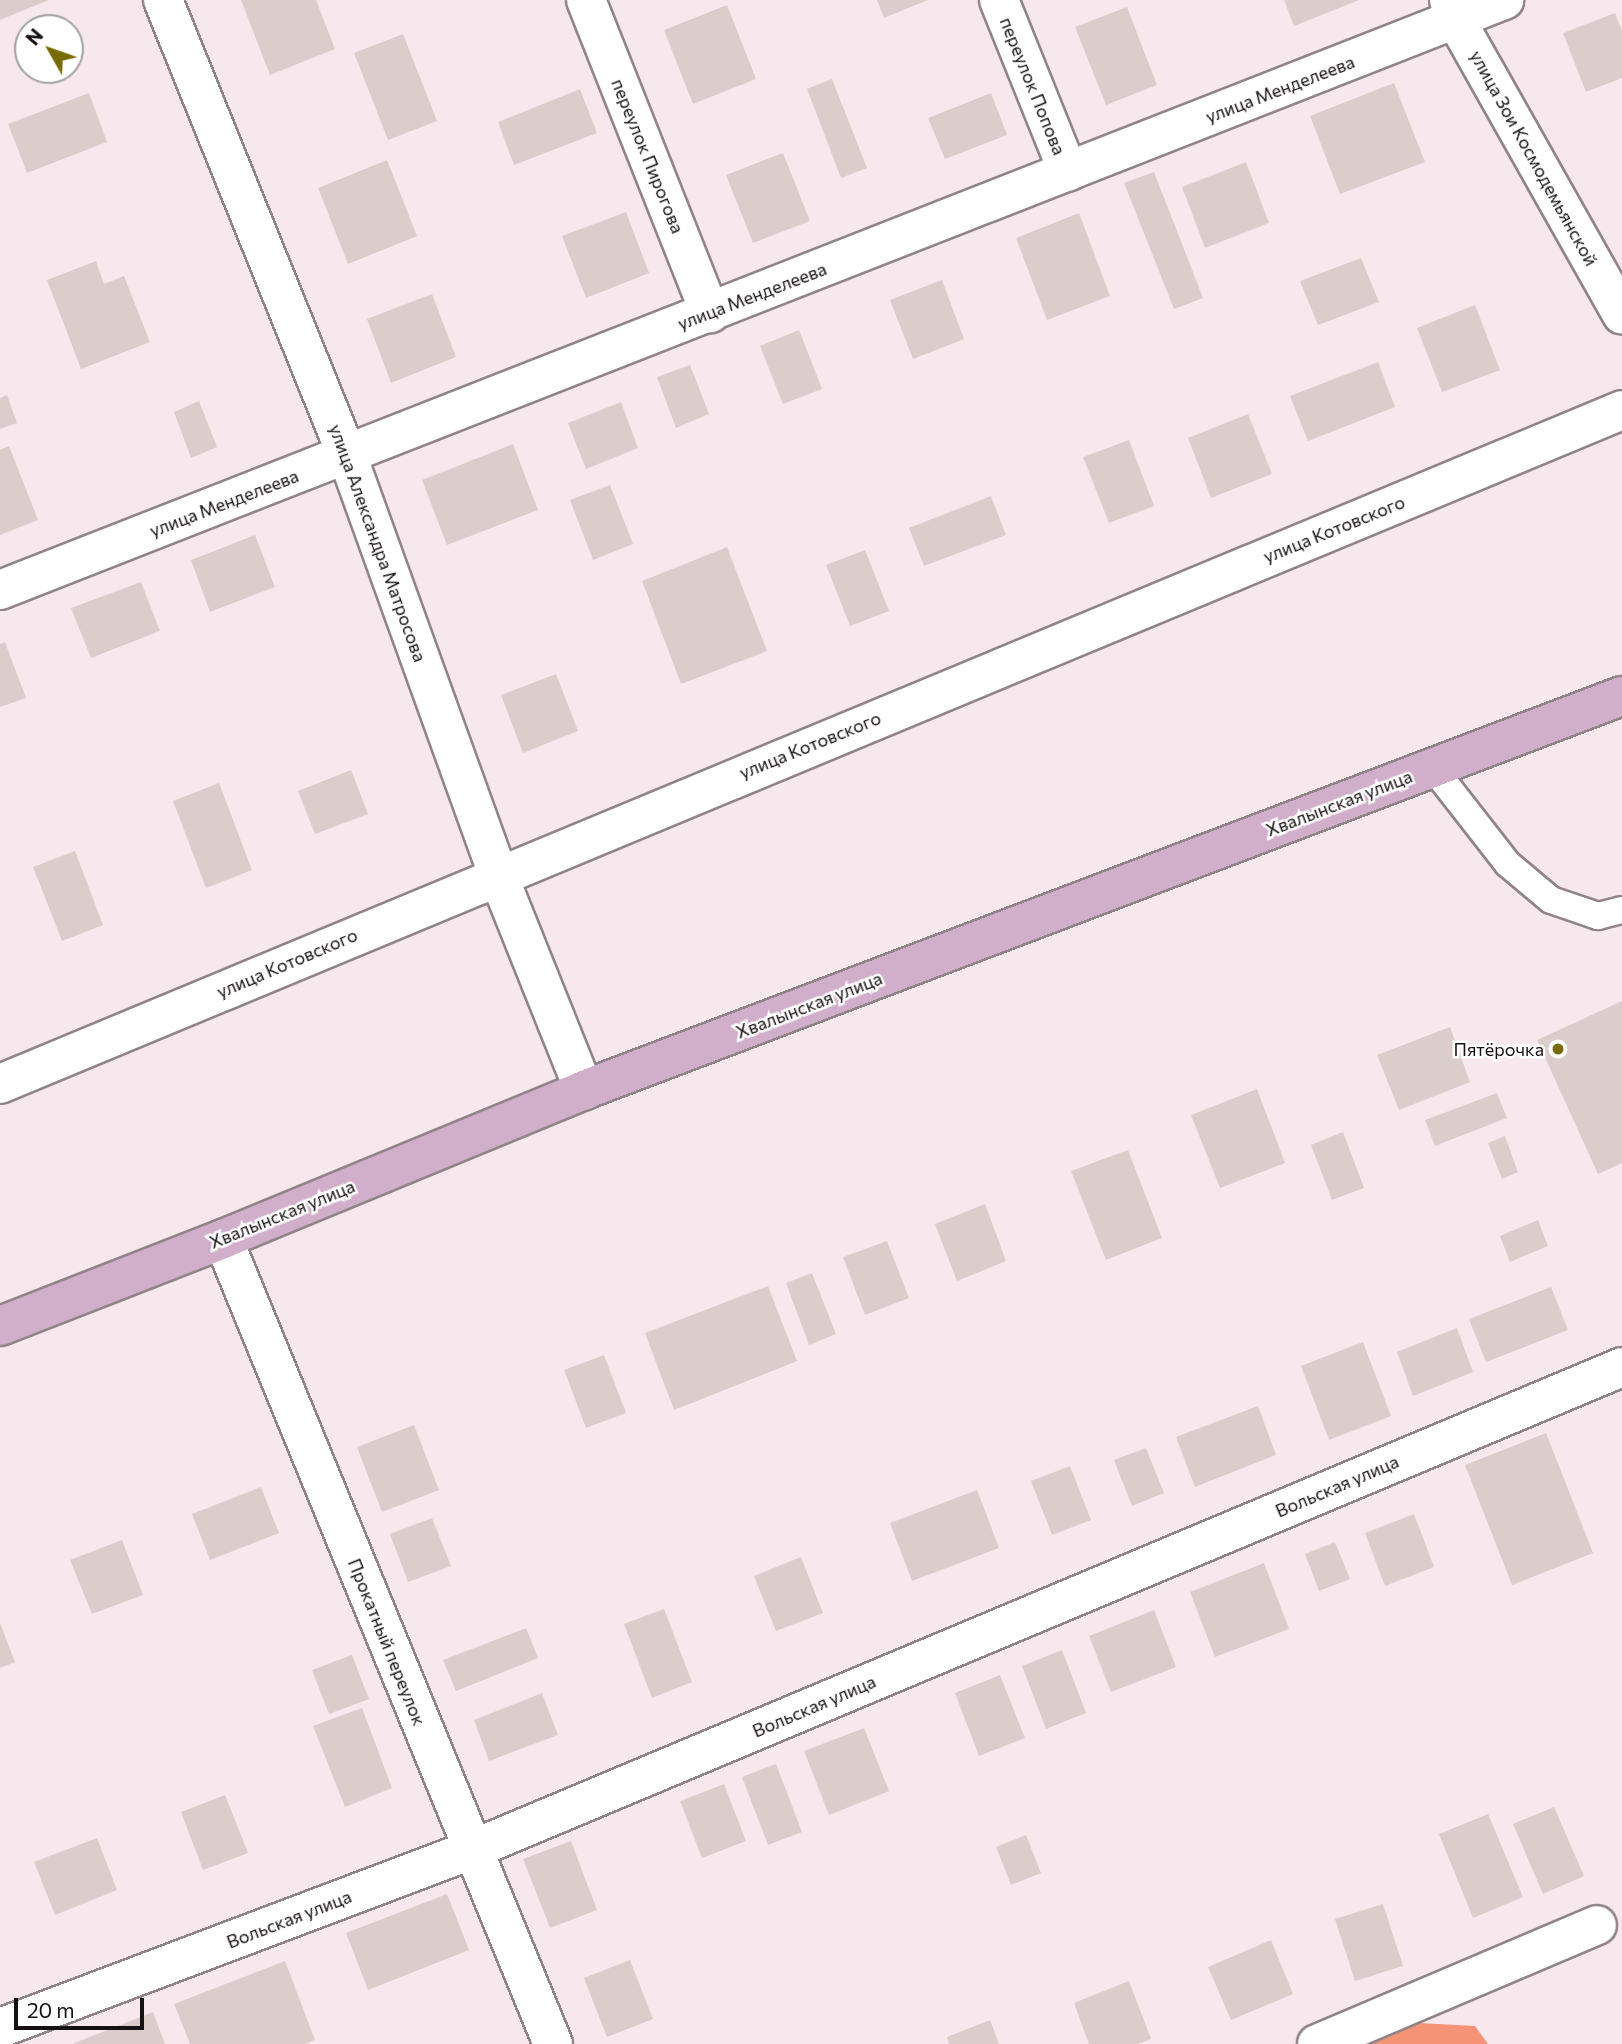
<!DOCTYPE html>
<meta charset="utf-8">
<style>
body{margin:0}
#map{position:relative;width:1622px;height:2044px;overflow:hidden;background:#f6e8ed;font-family:Commissioner,sans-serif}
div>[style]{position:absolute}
.forest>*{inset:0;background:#f59377}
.building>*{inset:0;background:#dccdcd}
.roads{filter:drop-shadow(2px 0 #918488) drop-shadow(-2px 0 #918488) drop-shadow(0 2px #918488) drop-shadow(0 -2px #918488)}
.service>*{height:26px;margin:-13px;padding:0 13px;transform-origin:13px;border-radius:13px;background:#fff}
.minor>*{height:38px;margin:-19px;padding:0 19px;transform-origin:19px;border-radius:19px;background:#fff}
.primary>*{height:38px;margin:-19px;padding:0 19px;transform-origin:19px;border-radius:19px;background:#d1aeca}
.dots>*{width:19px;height:19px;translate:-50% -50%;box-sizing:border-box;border:4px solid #fff;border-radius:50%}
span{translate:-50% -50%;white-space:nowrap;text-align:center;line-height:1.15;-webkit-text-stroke:5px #fff;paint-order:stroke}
.street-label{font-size:18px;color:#161113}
.poi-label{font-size:18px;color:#161113}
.right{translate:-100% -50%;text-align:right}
.north{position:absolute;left:14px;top:14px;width:70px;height:70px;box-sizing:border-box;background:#fff;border:2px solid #a2a0a1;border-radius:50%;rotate:310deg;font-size:19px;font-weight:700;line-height:28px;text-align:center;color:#161113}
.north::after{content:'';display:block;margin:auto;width:24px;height:32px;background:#796b04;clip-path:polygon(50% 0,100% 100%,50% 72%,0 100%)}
.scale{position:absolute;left:14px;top:1998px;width:130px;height:32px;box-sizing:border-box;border:4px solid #161113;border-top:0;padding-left:9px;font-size:21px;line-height:24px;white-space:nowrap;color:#161113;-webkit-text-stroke:5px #fff;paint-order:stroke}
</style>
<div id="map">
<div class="forest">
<div style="clip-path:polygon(1400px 2022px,1475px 2026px,1488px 2044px,1339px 2044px)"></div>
</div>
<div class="building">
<div style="clip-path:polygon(0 0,49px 0,0 20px)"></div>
<div style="clip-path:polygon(241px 0,316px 0,335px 49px,270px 75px)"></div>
<div style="clip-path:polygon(877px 0,928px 0,884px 18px)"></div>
<div style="clip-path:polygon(1284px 0,1359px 0,1294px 26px)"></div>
<div style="clip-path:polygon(727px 5px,756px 79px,693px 104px,664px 30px)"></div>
<div style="clip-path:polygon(1127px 7px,1157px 85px,1106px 105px,1075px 27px)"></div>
<div style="clip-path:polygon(1615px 13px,1622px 31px,1622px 78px,1586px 92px,1563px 33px)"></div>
<div style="clip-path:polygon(403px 34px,437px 121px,388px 140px,354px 53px)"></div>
<div style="clip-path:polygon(832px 79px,867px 168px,841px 178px,807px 89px)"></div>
<div style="clip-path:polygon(1394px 83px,1425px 162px,1340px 194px,1310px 116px)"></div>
<div style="clip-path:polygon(580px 89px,597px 133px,514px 165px,498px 122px)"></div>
<div style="clip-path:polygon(89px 93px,107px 142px,27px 173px,8px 124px)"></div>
<div style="clip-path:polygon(991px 93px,1007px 135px,945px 159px,928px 118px)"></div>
<div style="clip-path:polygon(783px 153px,810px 221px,753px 243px,726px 175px)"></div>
<div style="clip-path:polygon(387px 160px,417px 236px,348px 264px,318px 188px)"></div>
<div style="clip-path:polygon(1246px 162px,1269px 223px,1205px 248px,1182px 187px)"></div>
<div style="clip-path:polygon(1154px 172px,1203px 298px,1174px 309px,1124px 183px)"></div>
<div style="clip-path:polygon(626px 212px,649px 273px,586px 298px,562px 236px)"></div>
<div style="clip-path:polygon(1079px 213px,1110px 296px,1047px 320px,1016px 238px)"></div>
<div style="clip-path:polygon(1361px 258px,1379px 302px,1318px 325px,1300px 281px)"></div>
<div style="clip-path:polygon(96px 261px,104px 284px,124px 276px,150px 342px,81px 369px,47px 280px)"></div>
<div style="clip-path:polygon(942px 280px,964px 339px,913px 359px,890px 300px)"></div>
<div style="clip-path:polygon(432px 294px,456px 357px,391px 383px,367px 319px)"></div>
<div style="clip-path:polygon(1475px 305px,1500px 370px,1442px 392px,1417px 328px)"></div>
<div style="clip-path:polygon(799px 330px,822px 389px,783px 404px,760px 346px)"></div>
<div style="clip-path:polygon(1378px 362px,1395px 407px,1308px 441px,1290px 396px)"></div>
<div style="clip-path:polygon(690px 365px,709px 414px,676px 428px,657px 377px)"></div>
<div style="clip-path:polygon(7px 395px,17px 423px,0 429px,0 398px)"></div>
<div style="clip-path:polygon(199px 401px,217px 447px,191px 458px,174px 412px)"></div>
<div style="clip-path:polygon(621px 402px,638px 448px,586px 469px,568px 423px)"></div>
<div style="clip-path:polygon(1248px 414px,1272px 474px,1211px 498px,1188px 438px)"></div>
<div style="clip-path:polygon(1129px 440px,1154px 506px,1109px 523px,1083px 457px)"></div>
<div style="clip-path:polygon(513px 444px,538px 510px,447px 545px,422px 480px)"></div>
<div style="clip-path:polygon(9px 446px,38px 520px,0 535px,0 450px)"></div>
<div style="clip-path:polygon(610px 485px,633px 544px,593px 560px,570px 500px)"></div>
<div style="clip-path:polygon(991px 496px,1006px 535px,924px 566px,909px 528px)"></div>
<div style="clip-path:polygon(255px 535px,275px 587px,210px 612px,191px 560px)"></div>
<div style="clip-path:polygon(727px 547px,767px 651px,681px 684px,642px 581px)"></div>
<div style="clip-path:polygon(865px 550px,889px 611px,850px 626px,826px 565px)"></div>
<div style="clip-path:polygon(141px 582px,160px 631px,91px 658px,71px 608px)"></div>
<div style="clip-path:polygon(5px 642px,26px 698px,0 707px,0 644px)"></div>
<div style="clip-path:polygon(556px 674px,578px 731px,523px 753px,501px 695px)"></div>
<div style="clip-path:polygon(351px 770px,368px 814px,315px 834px,298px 791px)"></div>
<div style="clip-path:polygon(219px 783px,252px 870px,206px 888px,173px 801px)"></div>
<div style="clip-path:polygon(75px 851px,103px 925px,62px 941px,33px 867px)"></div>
<div style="clip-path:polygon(1622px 1001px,1622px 1163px,1598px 1174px,1537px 1040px)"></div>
<div style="clip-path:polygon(1450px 1027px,1470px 1082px,1399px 1110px,1377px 1055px)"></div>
<div style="clip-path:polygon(1257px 1089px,1285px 1163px,1220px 1188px,1191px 1115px)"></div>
<div style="clip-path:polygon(1497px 1093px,1507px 1118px,1435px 1146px,1425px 1120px)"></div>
<div style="clip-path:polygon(1343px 1132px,1364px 1188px,1332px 1200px,1311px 1145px)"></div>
<div style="clip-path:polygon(1505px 1136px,1518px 1172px,1502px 1179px,1488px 1143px)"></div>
<div style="clip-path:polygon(1128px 1150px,1162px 1238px,1106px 1260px,1071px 1171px)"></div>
<div style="clip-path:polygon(985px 1204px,1006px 1261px,957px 1281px,935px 1224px)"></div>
<div style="clip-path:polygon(1538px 1220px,1548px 1246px,1510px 1262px,1500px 1236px)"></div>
<div style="clip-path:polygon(887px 1241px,909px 1298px,865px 1315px,843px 1257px)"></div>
<div style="clip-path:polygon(812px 1273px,836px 1334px,809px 1345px,786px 1283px)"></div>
<div style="clip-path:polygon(768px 1286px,797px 1361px,674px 1410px,645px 1333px)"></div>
<div style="clip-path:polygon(1551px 1287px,1568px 1330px,1486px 1362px,1469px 1319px)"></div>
<div style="clip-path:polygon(1457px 1328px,1473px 1372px,1413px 1396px,1397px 1352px)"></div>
<div style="clip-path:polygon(1363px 1342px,1391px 1416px,1329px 1440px,1301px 1366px)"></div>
<div style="clip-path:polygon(604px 1355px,626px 1413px,586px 1428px,564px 1370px)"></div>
<div style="clip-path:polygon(1258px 1406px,1276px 1455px,1195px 1487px,1176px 1437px)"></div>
<div style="clip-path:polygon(414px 1425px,439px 1490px,382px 1512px,357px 1447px)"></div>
<div style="clip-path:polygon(1546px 1433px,1593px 1553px,1512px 1585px,1465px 1465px)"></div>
<div style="clip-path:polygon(1146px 1448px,1164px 1493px,1132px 1506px,1114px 1460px)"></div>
<div style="clip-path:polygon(1070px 1466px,1091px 1520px,1052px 1535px,1031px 1481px)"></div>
<div style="clip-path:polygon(261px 1487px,279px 1533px,210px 1560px,192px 1514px)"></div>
<div style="clip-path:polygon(977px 1490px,999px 1548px,912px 1581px,890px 1523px)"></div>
<div style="clip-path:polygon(1414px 1514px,1434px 1567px,1385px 1586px,1365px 1533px)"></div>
<div style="clip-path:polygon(432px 1518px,451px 1566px,408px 1582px,390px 1534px)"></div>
<div style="clip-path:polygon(122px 1540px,143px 1595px,92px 1614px,70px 1560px)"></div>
<div style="clip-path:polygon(1335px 1542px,1350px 1579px,1319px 1591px,1305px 1554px)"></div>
<div style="clip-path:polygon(801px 1557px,823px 1613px,776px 1631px,754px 1576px)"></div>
<div style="clip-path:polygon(1264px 1563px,1289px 1629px,1215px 1657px,1190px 1592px)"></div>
<div style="clip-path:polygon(664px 1609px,692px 1682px,652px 1698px,624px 1624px)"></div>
<div style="clip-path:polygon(1154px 1610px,1176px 1667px,1111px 1692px,1089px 1636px)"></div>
<div style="clip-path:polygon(0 1623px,15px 1662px,0 1668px)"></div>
<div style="clip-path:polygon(526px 1628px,538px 1658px,456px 1691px,443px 1660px)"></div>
<div style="clip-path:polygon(1062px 1650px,1086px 1713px,1046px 1729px,1022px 1666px)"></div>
<div style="clip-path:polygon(352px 1655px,369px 1699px,329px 1714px,312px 1670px)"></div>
<div style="clip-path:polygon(1000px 1675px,1025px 1738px,979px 1756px,955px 1693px)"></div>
<div style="clip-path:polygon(542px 1693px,558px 1735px,489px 1761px,474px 1720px)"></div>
<div style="clip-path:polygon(362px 1708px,392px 1788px,345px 1807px,313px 1726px)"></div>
<div style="clip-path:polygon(864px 1728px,889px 1791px,829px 1815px,804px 1751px)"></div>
<div style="clip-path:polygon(776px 1764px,802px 1832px,768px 1845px,742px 1777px)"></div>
<div style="clip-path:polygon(724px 1784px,746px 1841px,702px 1858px,680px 1801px)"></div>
<div style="clip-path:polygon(225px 1795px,248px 1853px,203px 1870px,181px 1812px)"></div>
<div style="clip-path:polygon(1554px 1807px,1584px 1876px,1543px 1894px,1513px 1824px)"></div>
<div style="clip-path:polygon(1488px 1814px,1523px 1897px,1473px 1918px,1439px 1834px)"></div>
<div style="clip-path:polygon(1026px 1835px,1041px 1873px,1011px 1885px,996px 1847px)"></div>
<div style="clip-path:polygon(97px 1838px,117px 1890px,55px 1915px,34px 1862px)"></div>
<div style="clip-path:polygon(571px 1841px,597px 1910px,550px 1928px,523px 1859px)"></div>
<div style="clip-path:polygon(447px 1894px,469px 1950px,368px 1990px,346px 1933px)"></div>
<div style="clip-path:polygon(1383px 1904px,1403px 1966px,1355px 1981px,1335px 1919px)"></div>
<div style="clip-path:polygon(1271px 1940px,1293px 1994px,1231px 2020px,1208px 1967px)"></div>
<div style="clip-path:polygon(630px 1960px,653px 2019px,607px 2037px,584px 1978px)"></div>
<div style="clip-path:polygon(285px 1961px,315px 2040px,305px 2044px,190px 2044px,174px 2004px)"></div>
<div style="clip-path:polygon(1129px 1981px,1151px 2039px,1138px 2044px,1089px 2044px,1074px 2003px)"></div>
<div style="clip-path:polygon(153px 2012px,165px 2044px,72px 2044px)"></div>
<div style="clip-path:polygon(990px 2020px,999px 2044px,949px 2044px,947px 2037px)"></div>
</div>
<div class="roads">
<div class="service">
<div style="left:1433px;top:768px;width:122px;rotate:52deg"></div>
<div style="left:1508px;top:864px;width:56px;rotate:39.9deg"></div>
<div style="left:1551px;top:900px;width:50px;rotate:18.8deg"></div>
<div style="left:1598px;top:916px;width:25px;rotate:-14deg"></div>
</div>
<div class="minor">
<div style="left:163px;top:0;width:491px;rotate:68deg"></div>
<div style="left:347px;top:455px;width:446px;rotate:70.2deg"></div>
<div style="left:498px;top:875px;width:232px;rotate:68.2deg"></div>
<div style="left:586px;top:0;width:337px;rotate:68.4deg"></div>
<div style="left:999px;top:0;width:185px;rotate:68.1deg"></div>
<div style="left:1449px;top:0;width:21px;rotate:71deg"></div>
<div style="left:1456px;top:20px;width:338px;rotate:60.6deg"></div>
<div style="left:0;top:590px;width:1616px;rotate:-21.42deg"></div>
<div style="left:0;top:1084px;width:1756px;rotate:-22.56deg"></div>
<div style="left:223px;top:1239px;width:870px;rotate:67.71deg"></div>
<div style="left:0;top:2028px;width:504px;rotate:-20.7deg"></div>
<div style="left:471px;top:1850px;width:1248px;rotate:-22.76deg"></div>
<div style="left:1317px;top:2044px;width:304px;rotate:-23deg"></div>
</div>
<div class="primary">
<div style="left:0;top:1326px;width:239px;rotate:-21.3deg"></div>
<div style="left:223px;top:1239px;width:391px;rotate:-22.4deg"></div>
<div style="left:584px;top:1090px;width:1110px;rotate:-20.79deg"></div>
</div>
</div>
<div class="dots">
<div style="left:1558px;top:1049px;background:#796b04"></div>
</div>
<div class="street-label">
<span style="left:1033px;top:86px;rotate:68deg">переулок Попова</span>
<span style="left:1280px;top:89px;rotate:-21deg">улица Менделеева</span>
<span style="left:648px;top:156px;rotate:68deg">переулок Пирогова</span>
<span style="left:1534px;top:158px;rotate:61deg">улица Зои Космодемьянской</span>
<span style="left:752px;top:296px;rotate:-21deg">улица Менделеева</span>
<span style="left:224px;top:503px;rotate:-21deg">улица Менделеева</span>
<span style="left:1334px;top:529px;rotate:-22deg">улица Котовского</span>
<span style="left:378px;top:543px;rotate:70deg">улица Александра Матросова</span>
<span style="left:810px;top:745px;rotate:-22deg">улица Котовского</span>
<span style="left:1339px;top:803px;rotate:-21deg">Хвалынская улица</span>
<span style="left:287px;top:963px;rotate:-23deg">улица Котовского</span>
<span style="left:809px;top:1005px;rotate:-21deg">Хвалынская улица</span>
<span style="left:282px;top:1214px;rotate:-22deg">Хвалынская улица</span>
<span style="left:1337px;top:1486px;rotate:-23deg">Вольская улица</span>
<span style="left:387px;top:1642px;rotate:68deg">Прокатный переулок</span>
<span style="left:814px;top:1706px;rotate:-23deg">Вольская улица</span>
<span style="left:289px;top:1919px;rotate:-21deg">Вольская улица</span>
</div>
<div class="poi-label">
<span class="right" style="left:1544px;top:1049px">Пятёрочка</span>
</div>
<div class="north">N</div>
<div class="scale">20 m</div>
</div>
